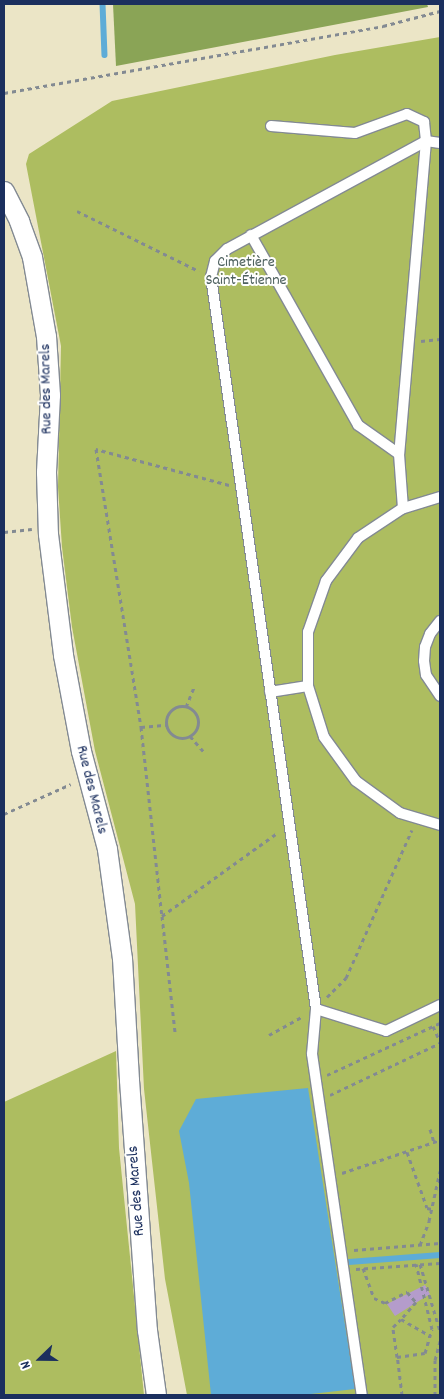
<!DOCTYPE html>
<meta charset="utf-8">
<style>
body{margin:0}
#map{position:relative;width:444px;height:1399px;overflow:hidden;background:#ebe5c6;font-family:Dekko,sans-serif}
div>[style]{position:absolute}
.green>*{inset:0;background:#adbd60}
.forest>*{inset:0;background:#8aa456}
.water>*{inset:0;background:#5eacd7}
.stream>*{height:5.5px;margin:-2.75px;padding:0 2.75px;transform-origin:2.75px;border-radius:2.75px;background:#5eacd7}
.building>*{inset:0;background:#b49ccb}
.path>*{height:3px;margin-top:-1.5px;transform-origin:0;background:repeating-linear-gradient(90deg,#838a92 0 4px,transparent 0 8px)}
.path>.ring{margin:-1.5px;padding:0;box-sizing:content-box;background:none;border:3px solid #838a92;border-radius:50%}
.roads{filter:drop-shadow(1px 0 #838a92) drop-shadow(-1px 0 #838a92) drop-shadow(0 1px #838a92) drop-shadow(0 -1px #838a92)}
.lane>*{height:10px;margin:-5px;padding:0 5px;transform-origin:5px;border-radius:5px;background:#fff}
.street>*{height:19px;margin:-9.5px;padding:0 9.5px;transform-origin:9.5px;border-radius:9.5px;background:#fff}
span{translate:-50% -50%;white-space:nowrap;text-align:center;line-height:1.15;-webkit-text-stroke:4px #fff;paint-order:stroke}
.park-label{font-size:16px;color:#4e615f}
.street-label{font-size:16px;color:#1b2f5e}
.frame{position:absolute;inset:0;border:5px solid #1b2f5e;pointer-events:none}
.north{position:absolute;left:15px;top:1334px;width:50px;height:50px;-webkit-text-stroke:4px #fff;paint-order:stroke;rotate:248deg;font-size:14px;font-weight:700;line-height:20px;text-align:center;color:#1b2f5e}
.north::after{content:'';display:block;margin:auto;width:18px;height:22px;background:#1b2f5e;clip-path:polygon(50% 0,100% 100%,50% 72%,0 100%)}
</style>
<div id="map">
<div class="green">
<div style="clip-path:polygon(440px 37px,440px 1395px,187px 1395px,165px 1279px,144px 1089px,135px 904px,95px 751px,72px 627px,62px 547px,58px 487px,61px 346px,26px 164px,29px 154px,112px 101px,335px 55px)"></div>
<div style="clip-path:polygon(116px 1051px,119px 1148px,144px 1395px,4px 1395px,4px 1102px)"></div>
</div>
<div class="forest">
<div style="clip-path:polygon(113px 4px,427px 4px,428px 7px,116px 66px)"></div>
</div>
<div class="water">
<div style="clip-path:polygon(308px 1088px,355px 1389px,302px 1395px,211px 1395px,189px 1183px,179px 1131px,196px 1099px)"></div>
</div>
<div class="stream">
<div style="left:103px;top:4px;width:51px;rotate:87.8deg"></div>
<div style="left:349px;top:1262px;width:91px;rotate:-4.4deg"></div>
</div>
<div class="building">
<div style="clip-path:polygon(425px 1285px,430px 1294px,395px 1316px,387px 1304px)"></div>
</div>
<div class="path">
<div style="left:4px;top:93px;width:385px;rotate:-10deg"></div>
<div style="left:383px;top:26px;width:59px;rotate:-14.7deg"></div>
<div style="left:77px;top:211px;width:136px;rotate:26.2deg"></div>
<div style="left:421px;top:341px;width:19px;rotate:-6deg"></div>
<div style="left:229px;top:485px;width:138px;rotate:-164.9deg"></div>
<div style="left:96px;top:449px;width:282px;rotate:80.8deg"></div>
<div style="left:141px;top:727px;width:190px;rotate:83.7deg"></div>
<div style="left:162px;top:916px;width:142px;rotate:-35.8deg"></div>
<div style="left:4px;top:532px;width:28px;rotate:-6deg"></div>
<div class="ring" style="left:166px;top:706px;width:29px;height:29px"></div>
<div style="left:186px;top:707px;width:22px;rotate:-68deg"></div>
<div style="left:141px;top:727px;width:25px;rotate:-5deg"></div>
<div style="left:190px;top:736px;width:23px;rotate:49deg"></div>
<div style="left:4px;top:814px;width:73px;rotate:-24.1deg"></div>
<div style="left:162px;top:916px;width:117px;rotate:83.6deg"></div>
<div style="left:327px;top:997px;width:27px;rotate:-45deg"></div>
<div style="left:346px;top:978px;width:162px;rotate:-66deg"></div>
<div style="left:433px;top:1026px;width:17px;rotate:66deg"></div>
<div style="left:269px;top:1035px;width:39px;rotate:-29deg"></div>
<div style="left:327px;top:1075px;width:124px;rotate:-24.7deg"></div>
<div style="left:330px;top:1095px;width:122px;rotate:-25.3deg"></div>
<div style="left:430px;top:1129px;width:14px;rotate:73deg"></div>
<div style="left:407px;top:1152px;width:59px;rotate:70.3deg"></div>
<div style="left:427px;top:1208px;width:5px;rotate:11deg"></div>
<div style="left:342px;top:1173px;width:103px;rotate:-18.6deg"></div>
<div style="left:420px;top:1245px;width:26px;rotate:-69deg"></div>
<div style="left:429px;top:1221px;width:51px;rotate:-77.6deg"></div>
<div style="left:354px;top:1250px;width:86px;rotate:-4.7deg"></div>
<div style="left:420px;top:1264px;width:70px;rotate:73.4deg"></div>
<div style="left:363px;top:1268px;width:32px;rotate:70deg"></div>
<div style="left:374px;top:1298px;width:12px;rotate:24deg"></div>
<div style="left:385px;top:1303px;width:25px;rotate:-27deg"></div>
<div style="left:407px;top:1292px;width:13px;rotate:48deg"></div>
<div style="left:416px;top:1302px;width:23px;rotate:131deg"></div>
<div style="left:356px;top:1269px;width:84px;rotate:-4.1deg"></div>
<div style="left:397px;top:1357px;width:30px;rotate:-98deg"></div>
<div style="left:393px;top:1327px;width:11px;rotate:-45deg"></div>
<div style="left:401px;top:1319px;width:34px;rotate:30deg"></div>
<div style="left:402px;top:1395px;width:38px;rotate:-97deg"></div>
<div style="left:397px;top:1357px;width:28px;rotate:-8deg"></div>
<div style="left:425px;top:1353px;width:25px;rotate:-74deg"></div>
<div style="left:432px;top:1329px;width:67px;rotate:-103.8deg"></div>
<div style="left:435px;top:1395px;width:35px;rotate:-90deg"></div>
<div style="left:435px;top:1360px;width:20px;rotate:-75deg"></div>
</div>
<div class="roads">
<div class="lane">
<div style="left:271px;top:126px;width:84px;rotate:4.8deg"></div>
<div style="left:355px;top:133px;width:55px;rotate:-20.1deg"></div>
<div style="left:407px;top:114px;width:19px;rotate:25deg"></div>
<div style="left:424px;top:122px;width:19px;rotate:84deg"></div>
<div style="left:426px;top:141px;width:314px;rotate:94.9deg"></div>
<div style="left:399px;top:454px;width:54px;rotate:85.8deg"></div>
<div style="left:440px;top:143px;width:14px;rotate:-172deg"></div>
<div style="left:426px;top:141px;width:226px;rotate:151.5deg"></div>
<div style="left:227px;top:249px;width:17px;rotate:135deg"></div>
<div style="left:215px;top:261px;width:16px;rotate:104deg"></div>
<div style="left:211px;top:277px;width:739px;rotate:81.84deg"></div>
<div style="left:316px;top:1009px;width:73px;rotate:17.4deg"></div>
<div style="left:386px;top:1031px;width:60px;rotate:-25.7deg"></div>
<div style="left:251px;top:235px;width:218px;rotate:60.6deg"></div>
<div style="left:358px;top:425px;width:50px;rotate:35.3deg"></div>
<div style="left:440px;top:497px;width:39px;rotate:163deg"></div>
<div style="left:403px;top:508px;width:54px;rotate:146.3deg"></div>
<div style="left:358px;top:538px;width:54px;rotate:126.7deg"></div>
<div style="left:326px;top:581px;width:54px;rotate:109.4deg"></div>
<div style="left:308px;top:632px;width:54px;rotate:90deg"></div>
<div style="left:308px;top:686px;width:53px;rotate:72.6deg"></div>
<div style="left:324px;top:737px;width:54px;rotate:54deg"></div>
<div style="left:356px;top:781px;width:54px;rotate:36deg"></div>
<div style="left:400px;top:813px;width:42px;rotate:16.7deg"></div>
<div style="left:440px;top:621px;width:16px;rotate:128deg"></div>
<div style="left:430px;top:634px;width:14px;rotate:111deg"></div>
<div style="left:425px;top:647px;width:14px;rotate:94deg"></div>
<div style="left:424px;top:661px;width:14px;rotate:82deg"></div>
<div style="left:426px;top:675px;width:25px;rotate:56deg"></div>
<div style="left:270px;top:692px;width:38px;rotate:-9deg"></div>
<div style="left:316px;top:1009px;width:45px;rotate:95.1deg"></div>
<div style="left:312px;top:1054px;width:345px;rotate:81.7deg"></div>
</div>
<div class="street">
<div style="left:4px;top:191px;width:34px;rotate:63deg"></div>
<div style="left:19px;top:221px;width:38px;rotate:70deg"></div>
<div style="left:32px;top:257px;width:80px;rotate:80deg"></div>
<div style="left:46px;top:336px;width:59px;rotate:86.1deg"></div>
<div style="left:50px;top:395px;width:77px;rotate:93deg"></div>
<div style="left:46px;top:472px;width:62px;rotate:88.2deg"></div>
<div style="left:48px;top:534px;width:122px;rotate:82.9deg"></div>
<div style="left:63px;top:655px;width:98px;rotate:79.4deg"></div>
<div style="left:81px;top:751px;width:101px;rotate:75.1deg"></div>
<div style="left:107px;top:849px;width:110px;rotate:82.2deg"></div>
<div style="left:122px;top:958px;width:122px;rotate:86.7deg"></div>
<div style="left:129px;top:1080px;width:251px;rotate:85.9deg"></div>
<div style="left:147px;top:1330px;width:66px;rotate:82.1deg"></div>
</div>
</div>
<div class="park-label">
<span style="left:246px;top:272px">Cimetière<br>Saint-Étienne</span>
</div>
<div class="street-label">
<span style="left:47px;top:389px;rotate:-91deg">Rue des Marels</span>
<span style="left:91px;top:790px;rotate:76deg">Rue des Marels</span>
<span style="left:137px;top:1191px;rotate:-94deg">Rue des Marels</span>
</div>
<div class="frame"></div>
<div class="north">N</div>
</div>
